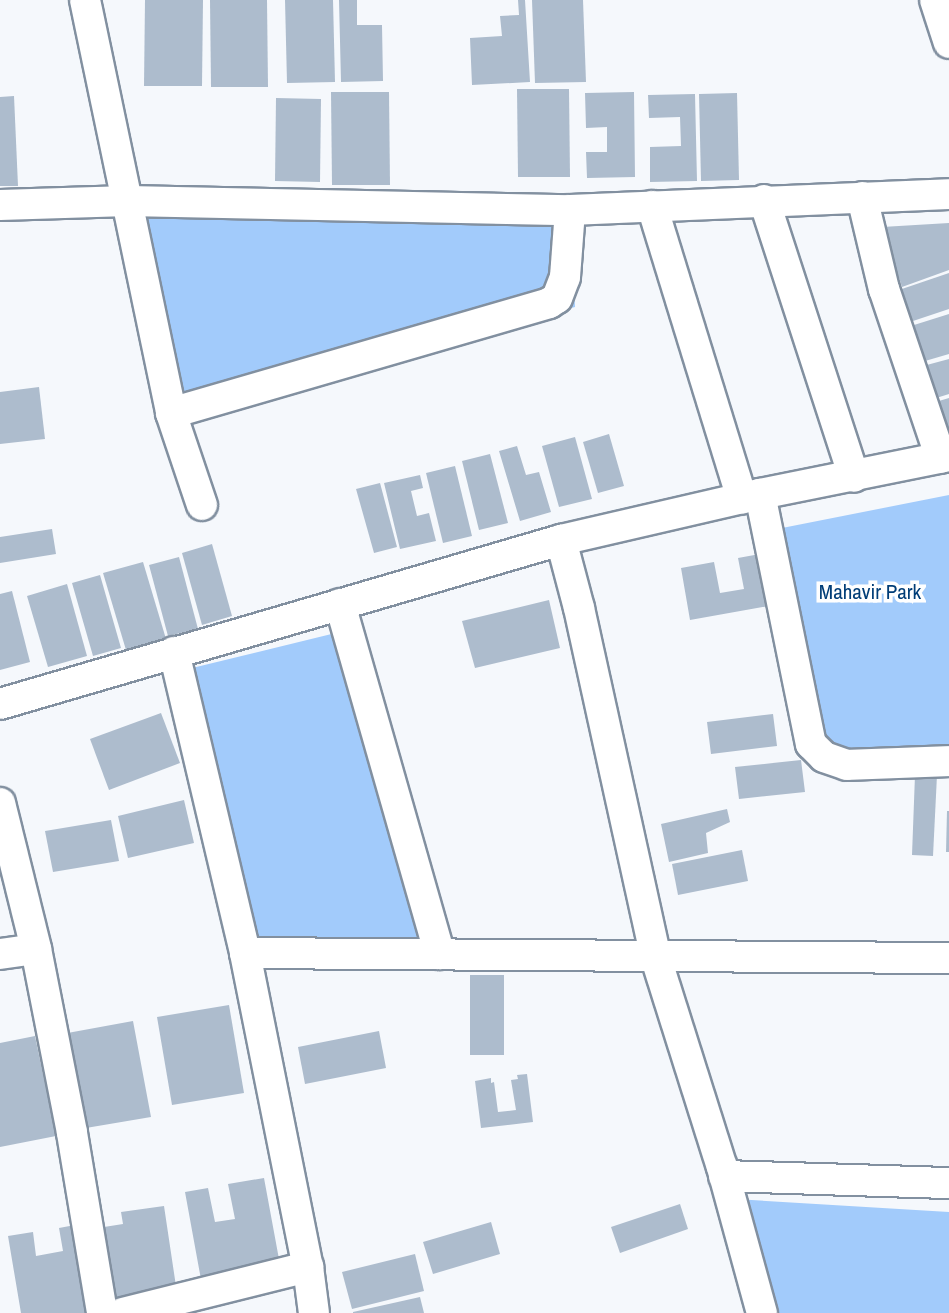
<!DOCTYPE html>
<style>
body{margin:0}
#map{position:relative;width:949px;height:1313px;overflow:hidden;background:#f5f8fc;font-family:"Archivo Narrow",sans-serif}
div>[style]{position:absolute}
.green>*{inset:0;background:#a2cbfb}
.building>*{inset:0;background:#adbccd}
.roads{filter:drop-shadow(2px 0 #8290a0) drop-shadow(-2px 0 #8290a0) drop-shadow(0 2px #8290a0) drop-shadow(0 -2px #8290a0)}
.minor>*{height:30px;margin:-15px;padding:0 15px;transform-origin:15px;border-radius:15px;background:#fff}
span{translate:-50% -50%;white-space:nowrap;text-align:center;line-height:1.15;-webkit-text-stroke:7px #fff;paint-order:stroke}
.park-label{font-size:21px;color:#003d77}
</style>
<div id="map">
<div class="green">
<div style="clip-path:polygon(128px 201px,570px 210px,575px 307px,171px 413px)"></div>
<div style="clip-path:polygon(949px 495px,949px 761px,823px 762px,777px 529px)"></div>
<div style="clip-path:polygon(356px 628px,440px 942px,252px 940px,188px 669px)"></div>
<div style="clip-path:polygon(735px 1199px,949px 1212px,949px 1313px,771px 1313px)"></div>
</div>
<div class="building">
<div style="clip-path:polygon(145px 0,203px 0,202px 86px,144px 86px)"></div>
<div style="clip-path:polygon(210px 0,267px 0,268px 87px,211px 87px)"></div>
<div style="clip-path:polygon(285px 0,333px 0,335px 82px,287px 83px)"></div>
<div style="clip-path:polygon(339px 0,357px 0,357px 25px,382px 25px,383px 81px,341px 82px)"></div>
<div style="clip-path:polygon(518px 0,525px 0,530px 82px,472px 85px,470px 38px,502px 36px,500px 16px,519px 15px)"></div>
<div style="clip-path:polygon(532px 0,583px 0,586px 82px,535px 83px)"></div>
<div style="clip-path:polygon(517px 89px,569px 89px,570px 177px,518px 177px)"></div>
<div style="clip-path:polygon(331px 92px,389px 92px,390px 185px,332px 185px)"></div>
<div style="clip-path:polygon(634px 92px,635px 177px,587px 178px,586px 152px,607px 152px,607px 127px,586px 128px,585px 93px)"></div>
<div style="clip-path:polygon(737px 93px,739px 180px,701px 181px,699px 94px)"></div>
<div style="clip-path:polygon(695px 94px,697px 181px,650px 182px,650px 147px,681px 146px,680px 117px,649px 118px,648px 95px)"></div>
<div style="clip-path:polygon(14px 96px,18px 186px,0 186px,0 97px)"></div>
<div style="clip-path:polygon(276px 98px,321px 99px,320px 182px,275px 181px)"></div>
<div style="clip-path:polygon(949px 223px,949px 270px,902px 287px,882px 227px)"></div>
<div style="clip-path:polygon(949px 273px,949px 309px,907px 323px,896px 291px)"></div>
<div style="clip-path:polygon(949px 314px,949px 354px,925px 361px,914px 325px)"></div>
<div style="clip-path:polygon(949px 359px,949px 394px,933px 399px,923px 366px)"></div>
<div style="clip-path:polygon(39px 387px,45px 439px,0 444px,0 392px)"></div>
<div style="clip-path:polygon(949px 398px,949px 445px,932px 403px)"></div>
<div style="clip-path:polygon(609px 434px,624px 486px,598px 493px,583px 442px)"></div>
<div style="clip-path:polygon(575px 437px,592px 499px,559px 507px,542px 446px)"></div>
<div style="clip-path:polygon(517px 446px,526px 475px,539px 472px,551px 512px,520px 521px,499px 451px)"></div>
<div style="clip-path:polygon(490px 454px,508px 523px,479px 530px,462px 461px)"></div>
<div style="clip-path:polygon(455px 466px,472px 536px,443px 543px,426px 473px)"></div>
<div style="clip-path:polygon(420px 475px,423px 488px,411px 491px,417px 516px,429px 513px,436px 541px,400px 549px,384px 483px)"></div>
<div style="clip-path:polygon(380px 483px,397px 547px,374px 553px,356px 489px)"></div>
<div style="clip-path:polygon(52px 529px,56px 554px,0 563px,0 537px)"></div>
<div style="clip-path:polygon(212px 544px,232px 616px,202px 625px,182px 553px)"></div>
<div style="clip-path:polygon(765px 553px,774px 605px,690px 620px,681px 568px,714px 562px,720px 593px,744px 589px,738px 558px)"></div>
<div style="clip-path:polygon(179px 557px,198px 629px,168px 636px,149px 565px)"></div>
<div style="clip-path:polygon(143px 562px,166px 639px,126px 650px,103px 573px)"></div>
<div style="clip-path:polygon(100px 575px,121px 648px,93px 656px,72px 583px)"></div>
<div style="clip-path:polygon(67px 584px,87px 656px,48px 667px,27px 596px)"></div>
<div style="clip-path:polygon(12px 591px,30px 662px,0 670px,0 594px)"></div>
<div style="clip-path:polygon(549px 600px,560px 648px,475px 668px,462px 621px)"></div>
<div style="clip-path:polygon(161px 713px,180px 763px,109px 790px,90px 739px)"></div>
<div style="clip-path:polygon(773px 714px,777px 746px,711px 754px,707px 722px)"></div>
<div style="clip-path:polygon(801px 760px,805px 792px,739px 799px,735px 767px)"></div>
<div style="clip-path:polygon(915px 775px,937px 775px,933px 856px,912px 855px)"></div>
<div style="clip-path:polygon(184px 800px,194px 843px,128px 858px,118px 816px)"></div>
<div style="clip-path:polygon(727px 809px,730px 822px,706px 833px,708px 853px,669px 862px,661px 824px)"></div>
<div style="clip-path:polygon(947px 811px,949px 811px,949px 852px,946px 852px)"></div>
<div style="clip-path:polygon(111px 820px,119px 861px,53px 872px,45px 831px)"></div>
<div style="clip-path:polygon(742px 850px,748px 881px,678px 895px,672px 864px)"></div>
<div style="clip-path:polygon(470px 975px,504px 975px,504px 1055px,470px 1055px)"></div>
<div style="clip-path:polygon(229px 1005px,244px 1093px,172px 1105px,157px 1017px)"></div>
<div style="clip-path:polygon(133px 1021px,151px 1117px,80px 1129px,62px 1034px)"></div>
<div style="clip-path:polygon(379px 1031px,386px 1068px,305px 1084px,298px 1047px)"></div>
<div style="clip-path:polygon(35px 1036px,56px 1136px,0 1147px,0 1043px)"></div>
<div style="clip-path:polygon(527px 1074px,533px 1122px,481px 1128px,475px 1081px,491px 1078px,491px 1083px,494px 1082px,498px 1112px,516px 1110px,511px 1080px,518px 1079px,517px 1075px)"></div>
<div style="clip-path:polygon(264px 1178px,281px 1270px,202px 1285px,185px 1192px,208px 1188px,215px 1222px,235px 1219px,228px 1184px)"></div>
<div style="clip-path:polygon(680px 1204px,688px 1229px,620px 1253px,611px 1227px)"></div>
<div style="clip-path:polygon(164px 1206px,177px 1293px,116px 1302px,104px 1227px,123px 1224px,121px 1212px)"></div>
<div style="clip-path:polygon(491px 1222px,500px 1254px,433px 1274px,423px 1242px)"></div>
<div style="clip-path:polygon(75px 1225px,90px 1313px,21px 1313px,8px 1236px,33px 1232px,36px 1256px,63px 1251px,59px 1228px)"></div>
<div style="clip-path:polygon(415px 1254px,424px 1291px,352px 1309px,342px 1272px)"></div>
<div style="clip-path:polygon(420px 1297px,424px 1313px,353px 1313px,353px 1312px)"></div>
</div>
<div class="roads">
<div class="minor">
<div style="left:85px;top:0;width:422px;rotate:78.2deg"></div>
<div style="left:171px;top:413px;width:97px;rotate:71.4deg"></div>
<div style="left:935px;top:0;width:45px;rotate:72deg"></div>
<div style="left:862px;top:197px;width:95px;rotate:76.6deg"></div>
<div style="left:884px;top:289px;width:178px;rotate:71.4deg"></div>
<div style="left:764px;top:200px;width:291px;rotate:72deg"></div>
<div style="left:0;top:205px;width:128px;rotate:-1.8deg"></div>
<div style="left:128px;top:201px;width:442px;rotate:1.2deg"></div>
<div style="left:570px;top:210px;width:379px;rotate:-2.4deg"></div>
<div style="left:652px;top:206px;width:306px;rotate:72.9deg"></div>
<div style="left:171px;top:413px;width:394px;rotate:-16.2deg"></div>
<div style="left:549px;top:303px;width:9px;rotate:-32deg"></div>
<div style="left:557px;top:298px;width:22px;rotate:-69deg"></div>
<div style="left:565px;top:277px;width:67px;rotate:-85.7deg"></div>
<div style="left:760px;top:494px;width:255px;rotate:78.5deg"></div>
<div style="left:811px;top:744px;width:18px;rotate:45deg"></div>
<div style="left:824px;top:757px;width:24px;rotate:19deg"></div>
<div style="left:847px;top:765px;width:102px;rotate:-2.2deg"></div>
<div style="left:561px;top:540px;width:70px;rotate:75.2deg"></div>
<div style="left:579px;top:608px;width:355px;rotate:77.6deg"></div>
<div style="left:655px;top:955px;width:222px;rotate:72.5deg"></div>
<div style="left:722px;top:1167px;width:151px;rotate:74.7deg"></div>
<div style="left:340px;top:604px;width:364px;rotate:74.1deg"></div>
<div style="left:174px;top:652px;width:309px;rotate:76.7deg"></div>
<div style="left:245px;top:953px;width:320px;rotate:78.7deg"></div>
<div style="left:308px;top:1267px;width:46px;rotate:82.6deg"></div>
<div style="left:0;top:704px;width:584px;rotate:-16.3deg"></div>
<div style="left:561px;top:540px;width:204px;rotate:-13deg"></div>
<div style="left:760px;top:494px;width:193px;rotate:-11.4deg"></div>
<div style="left:0;top:803px;width:150px;rotate:76.1deg"></div>
<div style="left:36px;top:949px;width:187px;rotate:78.9deg"></div>
<div style="left:72px;top:1133px;width:182px;rotate:80.5deg"></div>
<div style="left:245px;top:953px;width:704px;rotate:0.41deg"></div>
<div style="left:0;top:954px;width:36px;rotate:-8deg"></div>
<div style="left:724px;top:1176px;width:225px;rotate:1.8deg"></div>
<div style="left:123px;top:1313px;width:191px;rotate:-14deg"></div>
</div>
</div>
<div class="park-label">
<span style="left:870px;top:592px">Mahavir Park</span>
</div>
</div>
